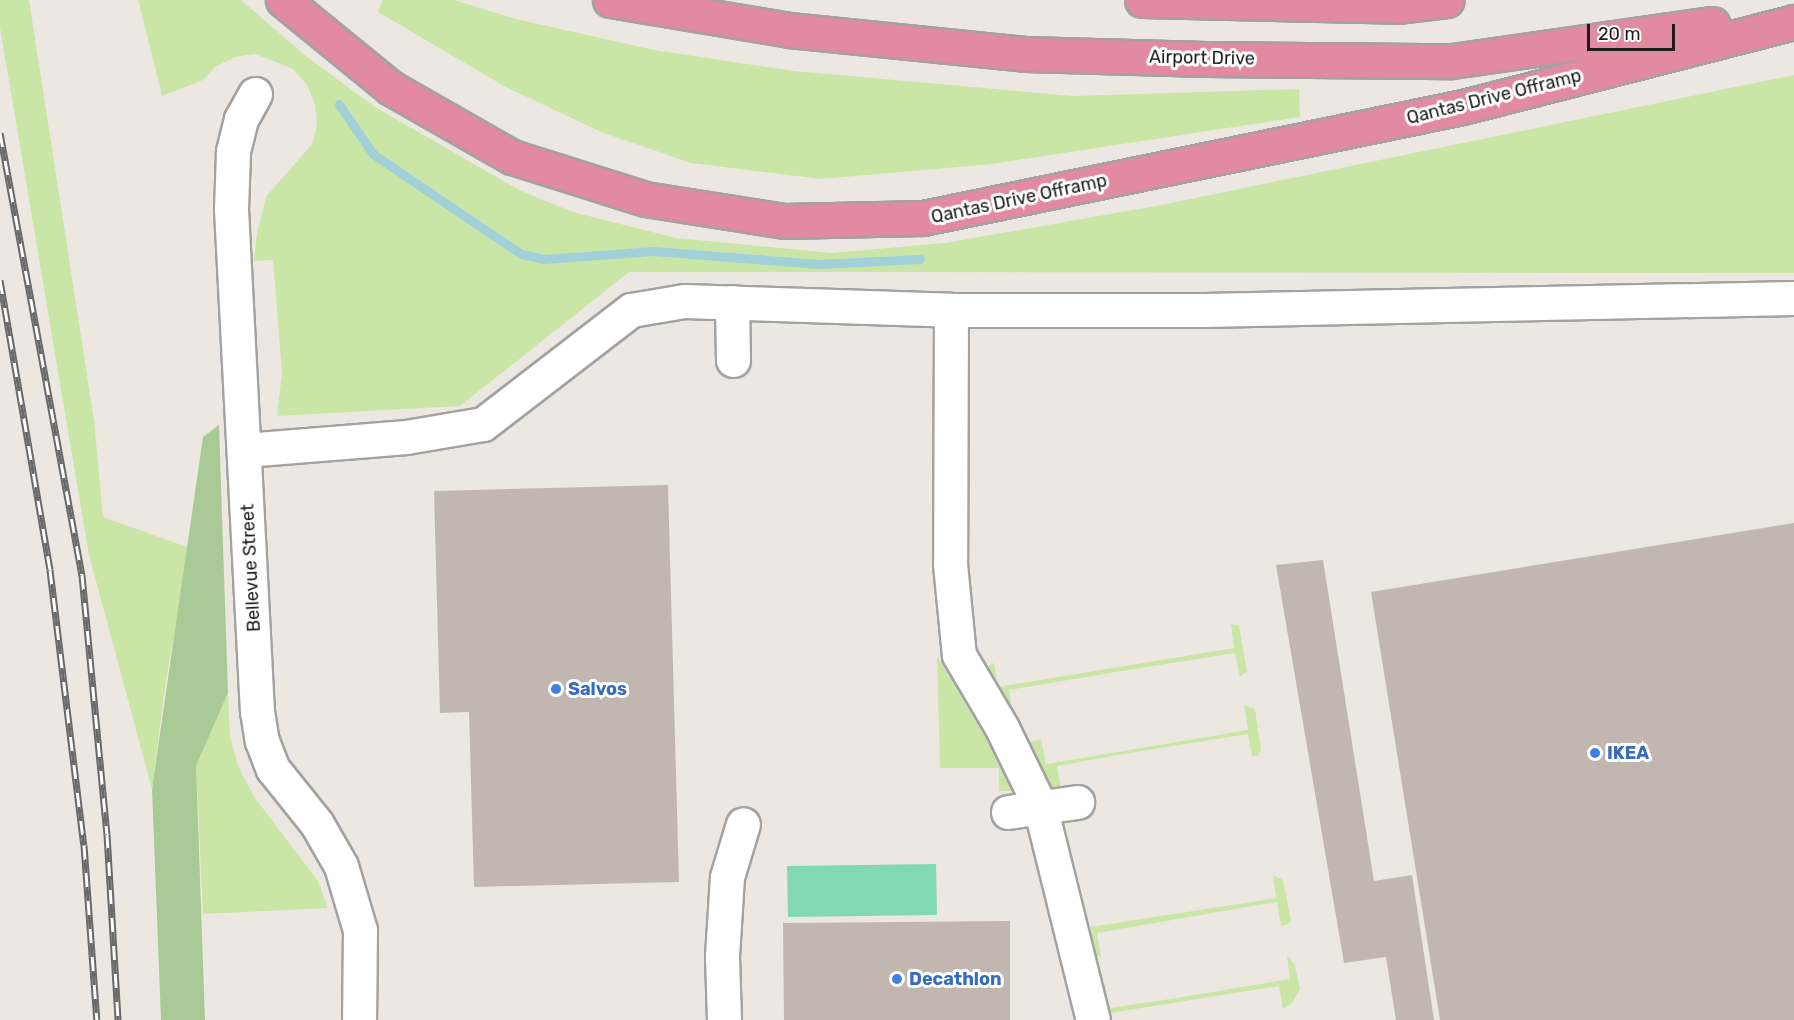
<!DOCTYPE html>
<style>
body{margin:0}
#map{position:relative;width:1794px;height:1020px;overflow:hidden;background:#ece8e1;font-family:Rubik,sans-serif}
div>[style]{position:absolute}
.grass>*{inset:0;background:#cae6a7}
.forest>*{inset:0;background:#a9ca97}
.pitch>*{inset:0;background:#81d9b1}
.stream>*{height:9px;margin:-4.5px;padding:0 4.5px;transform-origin:4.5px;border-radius:4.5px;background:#a2d0d9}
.building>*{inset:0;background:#c1b7b0}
.roads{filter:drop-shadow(2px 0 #a2a2a2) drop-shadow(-2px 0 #a2a2a2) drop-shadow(0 2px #a2a2a2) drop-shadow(0 -2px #a2a2a2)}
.minor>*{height:33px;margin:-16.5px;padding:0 16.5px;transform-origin:16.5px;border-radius:16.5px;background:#fff}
.highway>*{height:33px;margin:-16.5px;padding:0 16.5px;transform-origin:16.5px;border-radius:16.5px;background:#e28aa0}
.rail>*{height:7px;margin-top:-3.5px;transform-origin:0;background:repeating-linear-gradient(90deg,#fff 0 14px,#696969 0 28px);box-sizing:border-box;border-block:2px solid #696969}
.dots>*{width:16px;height:16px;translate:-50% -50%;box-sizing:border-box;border:3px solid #fff;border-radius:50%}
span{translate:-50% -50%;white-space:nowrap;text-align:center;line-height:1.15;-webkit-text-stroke:6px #fff;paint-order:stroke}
.street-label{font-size:18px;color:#1b1b1b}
.shop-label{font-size:18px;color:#366cbe;font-weight:700}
.left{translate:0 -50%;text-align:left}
.scale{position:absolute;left:1587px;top:24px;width:88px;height:27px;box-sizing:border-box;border:3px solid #1b1b1b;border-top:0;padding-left:8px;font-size:18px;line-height:21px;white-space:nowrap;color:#1b1b1b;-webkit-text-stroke:4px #fff;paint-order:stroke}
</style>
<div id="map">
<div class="grass">
<div style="clip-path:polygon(0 0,29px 0,94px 420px,103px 517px,190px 548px,166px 680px,152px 789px,89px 555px,0 28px)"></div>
<div style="clip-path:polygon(138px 0,241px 0,306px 56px,375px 107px,521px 191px,573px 212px,676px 238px,831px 253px,945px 243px,1156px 206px,1794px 75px,1794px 273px,629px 272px,460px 406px,277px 416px,282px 372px,273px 260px,254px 261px,257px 233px,266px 197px,312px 144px,317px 124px,315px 104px,307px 85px,293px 69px,255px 54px,235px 57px,215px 67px,203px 80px,162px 96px)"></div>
<div style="clip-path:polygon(383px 0,454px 0,516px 19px,654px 50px,794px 71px,1073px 96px,1299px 89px,1300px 117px,992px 164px,821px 179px,691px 163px,601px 132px,504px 86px,378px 12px)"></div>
<div style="clip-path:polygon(1231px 624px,1239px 626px,1247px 671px,1240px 677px,1235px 653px,1122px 671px,1009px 690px,1012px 713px,983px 668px,994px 663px,998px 687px,1234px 648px)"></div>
<div style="clip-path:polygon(937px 656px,1017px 791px,999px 791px,999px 768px,940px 768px)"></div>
<div style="clip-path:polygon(228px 693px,230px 736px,238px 766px,255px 798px,318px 881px,328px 908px,203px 914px,196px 766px)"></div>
<div style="clip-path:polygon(1244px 705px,1255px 709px,1261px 750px,1258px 756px,1252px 756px,1248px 734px,1124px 754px,1057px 766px,1061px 788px,1050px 791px,1027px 743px,1041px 739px,1046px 764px,1248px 730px)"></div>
<div style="clip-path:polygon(1273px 875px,1283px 880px,1291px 920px,1287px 925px,1281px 926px,1277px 902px,1108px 931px,1097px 933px,1101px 956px,1092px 958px,1084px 928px,1276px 898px)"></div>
<div style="clip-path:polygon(1287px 955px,1295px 965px,1300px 989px,1292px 1003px,1283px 1009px,1279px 986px,1110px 1013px,1111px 1020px,1104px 1020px,1098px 985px,1105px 984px,1109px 1008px,1177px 998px,1290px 979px)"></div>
</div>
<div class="forest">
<div style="clip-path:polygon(219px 425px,228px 693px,196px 766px,205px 1020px,161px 1020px,152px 789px,203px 437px)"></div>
</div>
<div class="pitch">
<div style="clip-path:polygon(936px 864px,937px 915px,788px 917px,787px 866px)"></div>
</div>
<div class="stream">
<div style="left:339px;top:104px;width:60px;rotate:55.8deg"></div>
<div style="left:373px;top:154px;width:179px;rotate:34deg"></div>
<div style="left:521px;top:254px;width:24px;rotate:12deg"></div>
<div style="left:544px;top:259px;width:110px;rotate:-4.2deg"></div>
<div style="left:654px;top:251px;width:166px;rotate:4.5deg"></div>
<div style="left:819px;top:264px;width:101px;rotate:-2.8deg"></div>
</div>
<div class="building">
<div style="clip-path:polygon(668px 485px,679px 882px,474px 887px,469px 712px,440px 713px,434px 491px)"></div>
<div style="clip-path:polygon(1794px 523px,1794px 1020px,1440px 1020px,1371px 592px)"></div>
<div style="clip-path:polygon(1323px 560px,1374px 881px,1412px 875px,1434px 1020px,1396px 1020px,1386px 957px,1344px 963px,1276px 565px)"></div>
<div style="clip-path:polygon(1010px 921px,1010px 1020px,784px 1020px,783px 923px)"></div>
</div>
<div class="roads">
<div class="minor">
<div style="left:255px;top:94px;width:29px;rotate:119deg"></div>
<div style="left:241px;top:119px;width:34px;rotate:104deg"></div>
<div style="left:233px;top:152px;width:57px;rotate:92deg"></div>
<div style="left:231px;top:209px;width:503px;rotate:87.04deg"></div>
<div style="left:257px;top:711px;width:30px;rotate:81deg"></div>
<div style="left:262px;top:741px;width:30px;rotate:69deg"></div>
<div style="left:273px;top:769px;width:70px;rotate:51.3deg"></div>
<div style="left:317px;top:824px;width:48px;rotate:60.3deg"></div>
<div style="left:341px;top:866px;width:67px;rotate:73.5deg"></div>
<div style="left:360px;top:930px;width:90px;rotate:90.6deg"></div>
<div style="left:732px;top:302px;width:58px;rotate:89deg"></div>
<div style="left:951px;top:310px;width:254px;rotate:90.2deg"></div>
<div style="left:950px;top:564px;width:91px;rotate:84.4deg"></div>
<div style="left:959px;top:655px;width:85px;rotate:59.5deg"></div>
<div style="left:1002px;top:728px;width:87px;rotate:64deg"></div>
<div style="left:1040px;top:806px;width:220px;rotate:76.1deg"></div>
<div style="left:245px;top:450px;width:162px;rotate:-4.6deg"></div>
<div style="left:406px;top:437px;width:78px;rotate:-9.6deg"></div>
<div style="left:483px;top:424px;width:187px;rotate:-37.6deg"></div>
<div style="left:631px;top:310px;width:54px;rotate:-9.6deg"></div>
<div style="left:684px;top:301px;width:267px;rotate:1.9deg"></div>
<div style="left:951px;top:310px;width:253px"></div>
<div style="left:1204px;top:310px;width:590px;rotate:-1.17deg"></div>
<div style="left:1008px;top:812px;width:70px;rotate:-8.2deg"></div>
<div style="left:724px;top:1020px;width:64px;rotate:-91.8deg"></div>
<div style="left:722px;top:956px;width:79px;rotate:-86.4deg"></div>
<div style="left:727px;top:877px;width:55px;rotate:-73.2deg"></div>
</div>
<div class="highway">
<div style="left:283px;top:0;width:139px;rotate:39.2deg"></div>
<div style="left:391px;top:88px;width:139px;rotate:29.7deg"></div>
<div style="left:512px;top:157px;width:139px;rotate:17.5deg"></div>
<div style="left:645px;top:199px;width:141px;rotate:9deg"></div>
<div style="left:784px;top:221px;width:139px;rotate:-1.2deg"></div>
<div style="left:923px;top:218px;width:551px;rotate:-11.62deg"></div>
<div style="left:1463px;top:107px;width:342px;rotate:-14.4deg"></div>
<div style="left:610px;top:0;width:181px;rotate:9.5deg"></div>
<div style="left:789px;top:30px;width:237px;rotate:5.8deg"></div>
<div style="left:1025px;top:54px;width:181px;rotate:1.6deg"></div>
<div style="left:1206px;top:59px;width:246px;rotate:0.5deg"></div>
<div style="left:1452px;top:61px;width:263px;rotate:-8.1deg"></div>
<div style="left:1142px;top:0;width:257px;rotate:1.3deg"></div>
<div style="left:1399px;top:6px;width:48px;rotate:-7.1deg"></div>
</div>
</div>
<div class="rail">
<div style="left:0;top:133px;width:450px;rotate:79.5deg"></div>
<div style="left:82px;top:575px;width:260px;rotate:84.5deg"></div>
<div style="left:107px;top:834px;width:186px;rotate:86.6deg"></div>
<div style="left:0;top:280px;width:294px;rotate:80.2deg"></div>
<div style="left:50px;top:570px;width:277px;rotate:83deg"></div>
<div style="left:84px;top:845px;width:175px;rotate:85.8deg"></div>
</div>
<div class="dots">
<div style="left:556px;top:689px;background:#3f7fe0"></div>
<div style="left:1595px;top:753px;background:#3f7fe0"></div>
<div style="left:897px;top:979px;background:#3f7fe0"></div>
</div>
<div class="street-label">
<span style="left:1202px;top:58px;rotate:1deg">Airport Drive</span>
<span style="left:1494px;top:97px;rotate:-14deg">Qantas Drive Offramp</span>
<span style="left:1019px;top:199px;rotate:-12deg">Qantas Drive Offramp</span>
<span style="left:251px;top:568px;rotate:-93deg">Bellevue Street</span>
</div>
<div class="shop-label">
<span class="left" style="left:568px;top:689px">Salvos</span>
<span class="left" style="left:1607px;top:753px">IKEA</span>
<span class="left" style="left:909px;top:979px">Decathlon</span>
</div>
<div class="scale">20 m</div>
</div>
